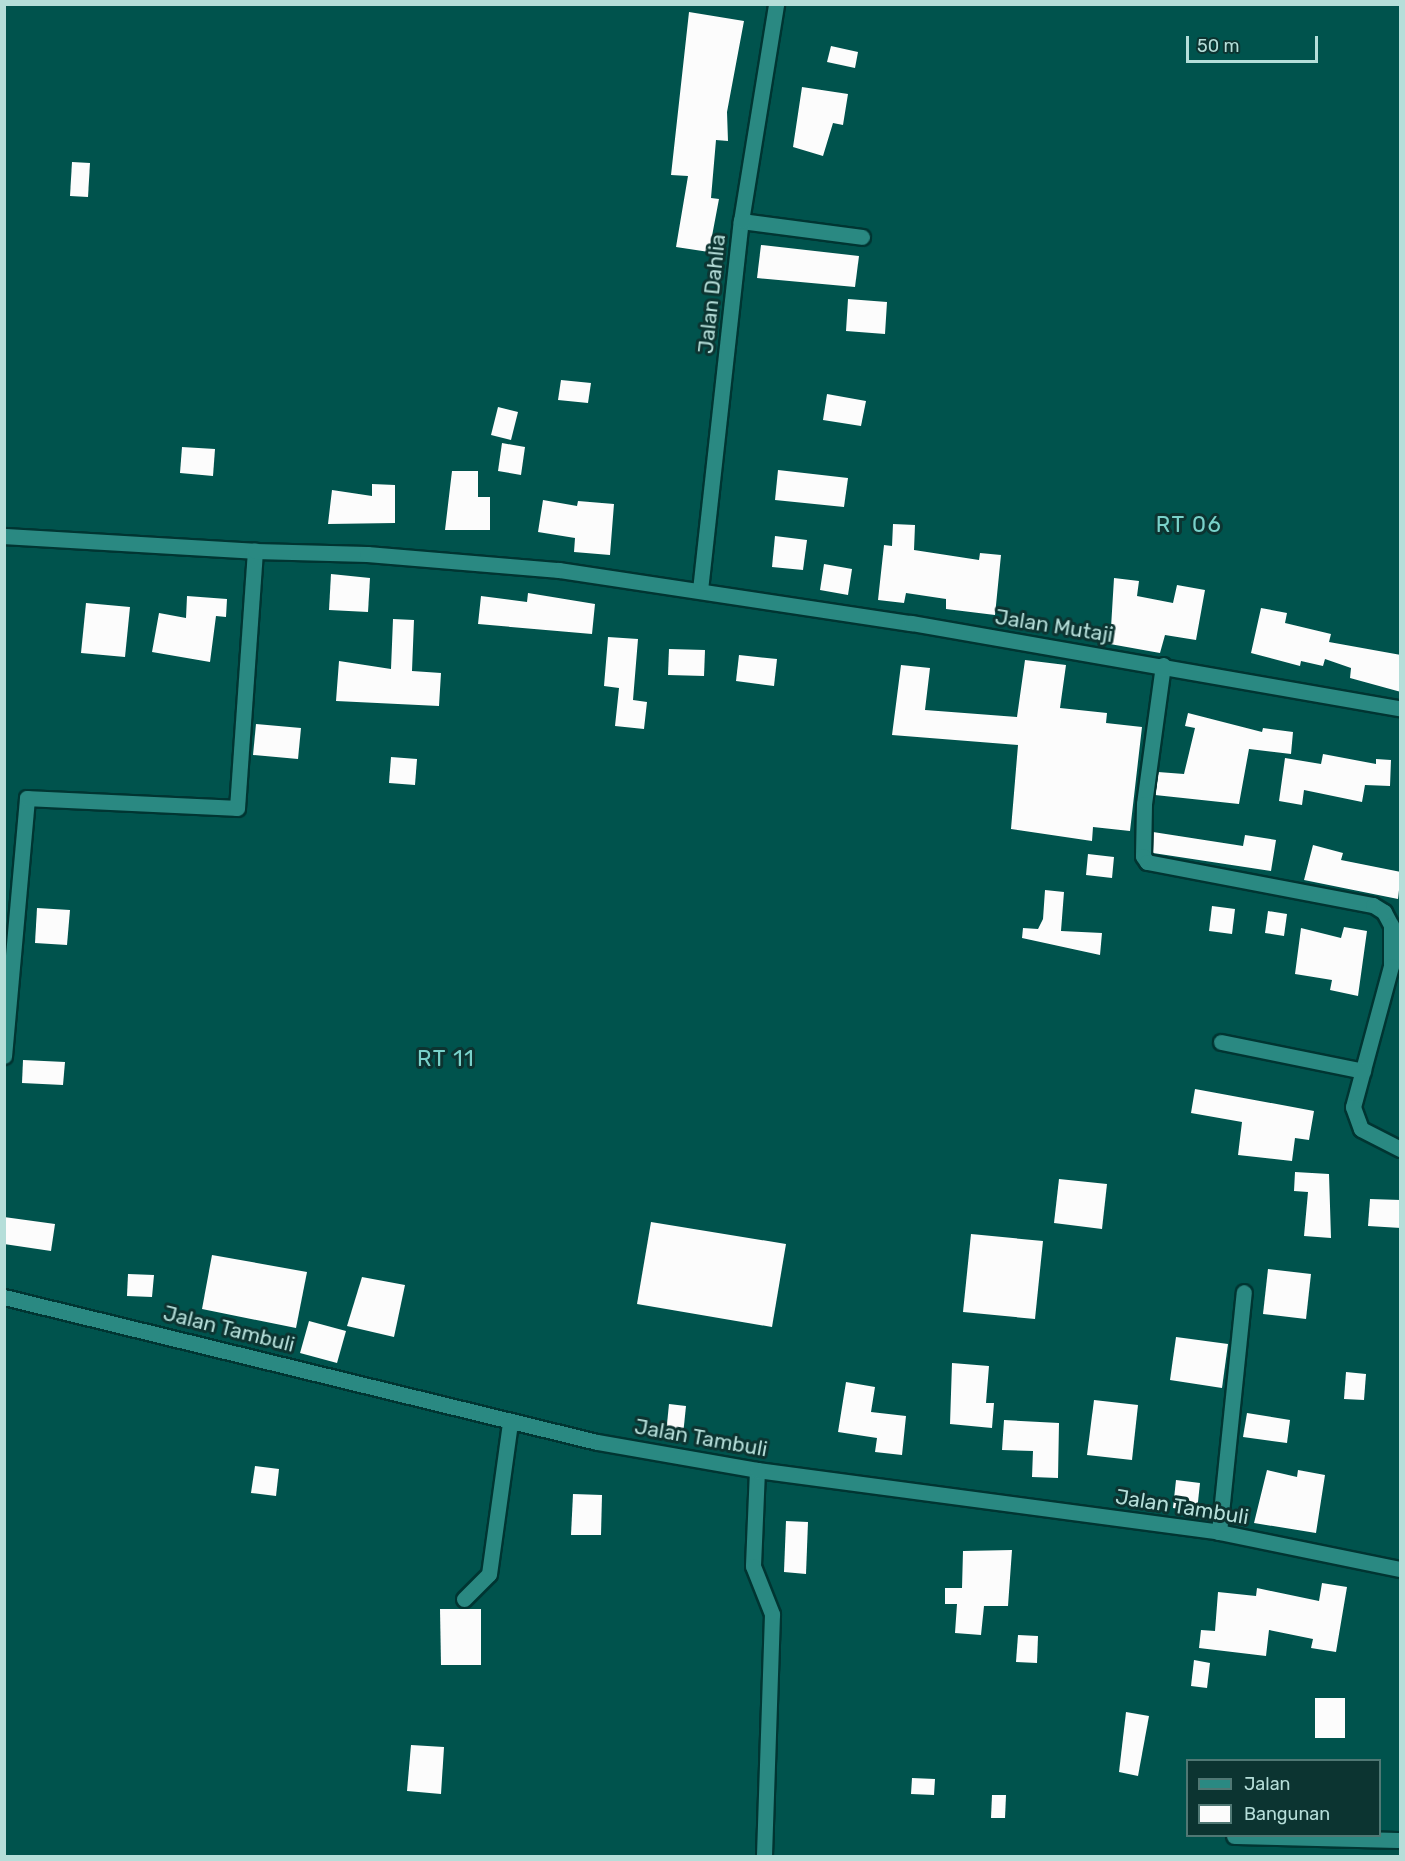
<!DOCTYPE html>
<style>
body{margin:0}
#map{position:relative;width:1405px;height:1861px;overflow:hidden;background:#00534d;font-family:Rubik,sans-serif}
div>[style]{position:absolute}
.building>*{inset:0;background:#fcfcfc}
.roads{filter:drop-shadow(2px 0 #003532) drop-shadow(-2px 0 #003532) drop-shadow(0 2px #003532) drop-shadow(0 -2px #003532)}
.minor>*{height:15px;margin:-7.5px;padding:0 7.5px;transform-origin:7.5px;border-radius:7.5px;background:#2a8982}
.tertiary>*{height:15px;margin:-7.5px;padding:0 7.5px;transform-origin:7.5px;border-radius:7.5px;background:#2a8982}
span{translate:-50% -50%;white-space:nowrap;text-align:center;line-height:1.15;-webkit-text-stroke:6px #0c3431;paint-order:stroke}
.street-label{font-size:21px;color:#b5ded9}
.neighbourhood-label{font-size:22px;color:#79d2ca;letter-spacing:1.5px}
.frame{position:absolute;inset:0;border:6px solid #b5ded9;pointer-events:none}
.legend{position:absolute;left:1186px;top:1759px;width:195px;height:78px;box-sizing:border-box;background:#0c3431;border:2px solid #507874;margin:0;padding:8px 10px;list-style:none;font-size:18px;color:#b5ded9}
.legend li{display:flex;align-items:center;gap:12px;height:30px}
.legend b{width:30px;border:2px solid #507874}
.scale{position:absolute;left:1186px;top:36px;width:132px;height:27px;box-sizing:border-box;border:3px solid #b5ded9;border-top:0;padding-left:8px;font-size:18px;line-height:21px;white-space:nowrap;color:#b5ded9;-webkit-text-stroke:4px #0c3431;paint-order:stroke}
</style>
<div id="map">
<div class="building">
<div style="clip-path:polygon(689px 12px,744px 21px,727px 112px,728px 141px,716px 140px,711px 198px,719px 199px,709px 252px,676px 247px,688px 176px,671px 175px)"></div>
<div style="clip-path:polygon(831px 46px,858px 52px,855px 68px,827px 62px)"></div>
<div style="clip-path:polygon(802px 87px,848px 94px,843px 125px,833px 123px,823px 156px,793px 147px)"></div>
<div style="clip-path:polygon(72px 162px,90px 163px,88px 197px,70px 196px)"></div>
<div style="clip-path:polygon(761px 245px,859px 256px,855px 287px,757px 278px)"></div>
<div style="clip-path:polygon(848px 299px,887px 302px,885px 334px,846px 331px)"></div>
<div style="clip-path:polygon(561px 380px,591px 383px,588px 403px,558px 400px)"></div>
<div style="clip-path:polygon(827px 394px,866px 401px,861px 426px,823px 420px)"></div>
<div style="clip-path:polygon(498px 407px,518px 412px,511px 440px,491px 435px)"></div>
<div style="clip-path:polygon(502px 443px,525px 447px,521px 475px,498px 471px)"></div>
<div style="clip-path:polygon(182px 447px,215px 449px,213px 476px,180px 473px)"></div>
<div style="clip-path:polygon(778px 470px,848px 478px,844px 507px,775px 500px)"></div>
<div style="clip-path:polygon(452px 471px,478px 471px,478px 497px,490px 497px,490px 530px,445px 530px)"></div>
<div style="clip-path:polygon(372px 484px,395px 485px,395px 523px,328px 524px,332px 490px,372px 496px)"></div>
<div style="clip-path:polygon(543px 500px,577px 506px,578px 501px,614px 504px,610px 555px,574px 552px,575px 538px,538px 532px)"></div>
<div style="clip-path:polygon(893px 524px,915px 525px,914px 550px,979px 560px,980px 553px,1001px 555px,995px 615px,946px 609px,946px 599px,906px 593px,904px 603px,878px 600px,884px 545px,892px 546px)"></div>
<div style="clip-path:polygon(775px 536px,807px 540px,803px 570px,772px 567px)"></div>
<div style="clip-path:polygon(824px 564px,852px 569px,848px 595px,820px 590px)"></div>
<div style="clip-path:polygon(331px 574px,370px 578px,368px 612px,329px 610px)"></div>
<div style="clip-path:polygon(1114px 578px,1139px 581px,1137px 596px,1173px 603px,1177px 585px,1205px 590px,1196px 640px,1165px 635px,1160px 653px,1110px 644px)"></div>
<div style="clip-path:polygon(528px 593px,595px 604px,592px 634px,478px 624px,481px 596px,527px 602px)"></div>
<div style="clip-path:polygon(187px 596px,227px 599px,226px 617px,216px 616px,210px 662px,152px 652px,159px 613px,186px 618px)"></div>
<div style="clip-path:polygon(86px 603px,130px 607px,125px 657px,81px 653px)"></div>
<div style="clip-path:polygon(1261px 608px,1287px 613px,1285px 623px,1331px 634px,1329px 642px,1401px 655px,1401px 692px,1350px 678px,1351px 668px,1325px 659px,1323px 666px,1301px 661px,1300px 666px,1251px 653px)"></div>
<div style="clip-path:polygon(393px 619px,414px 620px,412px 671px,441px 673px,439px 706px,336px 701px,339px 661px,391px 669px)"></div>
<div style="clip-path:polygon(608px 637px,638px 639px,633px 700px,647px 702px,644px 729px,615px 726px,619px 688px,604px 686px)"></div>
<div style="clip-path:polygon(669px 649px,705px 650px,704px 676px,668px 675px)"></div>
<div style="clip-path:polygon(739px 655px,777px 659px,774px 686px,736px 681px)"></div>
<div style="clip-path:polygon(1025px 660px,1066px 665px,1060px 708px,1107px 713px,1106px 723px,1142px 727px,1130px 831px,1093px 827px,1092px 841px,1011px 829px,1018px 745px,892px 735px,901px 665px,930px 668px,925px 710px,1017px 717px)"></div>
<div style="clip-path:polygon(1188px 713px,1262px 732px,1263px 728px,1293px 732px,1291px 754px,1249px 749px,1239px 804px,1155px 795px,1158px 772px,1184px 774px,1195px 728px,1185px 726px)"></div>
<div style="clip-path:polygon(256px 724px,301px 728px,298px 759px,253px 755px)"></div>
<div style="clip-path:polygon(1323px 754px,1376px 764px,1376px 759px,1391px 760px,1390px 786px,1365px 785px,1362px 802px,1304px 790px,1302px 805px,1279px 801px,1285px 758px,1321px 764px)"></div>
<div style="clip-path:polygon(391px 757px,417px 759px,415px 785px,389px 783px)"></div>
<div style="clip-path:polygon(1153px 832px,1243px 846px,1245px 835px,1276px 840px,1271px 871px,1153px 853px)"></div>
<div style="clip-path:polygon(1313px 845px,1343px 853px,1341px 860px,1401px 872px,1398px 899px,1304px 880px)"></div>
<div style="clip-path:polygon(1088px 854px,1114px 857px,1112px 878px,1086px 875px)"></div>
<div style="clip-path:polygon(1045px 890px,1064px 892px,1061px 931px,1102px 933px,1100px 955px,1022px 938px,1023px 928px,1038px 929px,1043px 919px)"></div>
<div style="clip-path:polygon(1212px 906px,1235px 909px,1232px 934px,1209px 931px)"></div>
<div style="clip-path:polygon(37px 908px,70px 910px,67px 945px,35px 943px)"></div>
<div style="clip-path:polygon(1268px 911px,1287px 914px,1284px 936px,1265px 933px)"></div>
<div style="clip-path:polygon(1344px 927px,1367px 931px,1358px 996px,1330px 990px,1332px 980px,1295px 974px,1301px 928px,1341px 938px)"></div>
<div style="clip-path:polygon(23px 1060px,65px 1062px,63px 1085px,22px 1083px)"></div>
<div style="clip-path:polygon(1195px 1089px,1314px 1111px,1309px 1140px,1295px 1138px,1292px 1161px,1238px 1155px,1242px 1122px,1191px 1113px)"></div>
<div style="clip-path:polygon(1295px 1172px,1329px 1174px,1331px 1238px,1304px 1236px,1308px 1192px,1294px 1191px)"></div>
<div style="clip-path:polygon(1059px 1179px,1107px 1184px,1102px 1229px,1054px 1223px)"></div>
<div style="clip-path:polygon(1370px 1199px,1401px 1200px,1401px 1228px,1368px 1226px)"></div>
<div style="clip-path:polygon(4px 1217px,55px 1224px,51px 1251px,4px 1244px)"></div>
<div style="clip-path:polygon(651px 1222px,786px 1244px,772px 1327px,637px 1304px)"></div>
<div style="clip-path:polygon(971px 1234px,1043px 1241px,1035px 1319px,963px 1312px)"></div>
<div style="clip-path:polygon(212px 1255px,307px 1272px,296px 1328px,202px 1309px)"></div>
<div style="clip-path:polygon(1268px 1269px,1311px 1274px,1306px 1319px,1263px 1314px)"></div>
<div style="clip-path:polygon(128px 1274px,154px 1275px,152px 1297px,127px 1296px)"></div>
<div style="clip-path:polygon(362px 1277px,405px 1285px,394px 1337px,347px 1326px)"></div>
<div style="clip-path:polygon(309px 1321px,346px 1331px,337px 1363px,300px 1353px)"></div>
<div style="clip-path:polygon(1176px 1337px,1228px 1344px,1222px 1388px,1170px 1380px)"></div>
<div style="clip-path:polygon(952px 1363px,989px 1366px,986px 1403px,994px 1403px,992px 1428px,950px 1424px)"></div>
<div style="clip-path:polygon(1346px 1372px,1366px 1374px,1364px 1400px,1344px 1399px)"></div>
<div style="clip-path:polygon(846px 1382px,875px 1387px,871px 1412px,906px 1416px,902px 1455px,875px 1452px,877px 1438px,838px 1432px)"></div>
<div style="clip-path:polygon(1094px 1400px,1138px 1405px,1132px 1460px,1087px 1455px)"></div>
<div style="clip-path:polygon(669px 1404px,686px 1406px,683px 1435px,666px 1434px)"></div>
<div style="clip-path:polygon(1247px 1413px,1290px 1420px,1287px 1443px,1243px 1437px)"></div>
<div style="clip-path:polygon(1004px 1420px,1059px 1423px,1058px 1478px,1032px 1477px,1033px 1451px,1002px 1450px)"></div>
<div style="clip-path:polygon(255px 1466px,279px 1469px,276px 1496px,251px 1493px)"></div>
<div style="clip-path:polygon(1267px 1470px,1297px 1477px,1298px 1470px,1325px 1475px,1316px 1533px,1254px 1523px)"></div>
<div style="clip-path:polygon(1176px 1480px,1200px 1483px,1197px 1511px,1173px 1508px)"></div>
<div style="clip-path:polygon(573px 1494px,602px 1495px,601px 1535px,571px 1535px)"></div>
<div style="clip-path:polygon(786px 1521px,808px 1522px,806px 1574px,784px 1572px)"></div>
<div style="clip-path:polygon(1012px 1550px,1008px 1606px,984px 1606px,981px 1635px,955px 1633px,957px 1604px,945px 1604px,945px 1588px,962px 1588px,963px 1551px)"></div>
<div style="clip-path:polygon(1322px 1583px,1347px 1587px,1336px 1652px,1311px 1648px,1313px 1639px,1269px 1630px,1266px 1656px,1199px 1648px,1201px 1630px,1215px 1631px,1218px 1592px,1256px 1596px,1257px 1588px,1319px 1601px)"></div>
<div style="clip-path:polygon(440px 1609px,481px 1609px,481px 1665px,441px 1665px)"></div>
<div style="clip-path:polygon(1018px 1635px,1038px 1636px,1037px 1663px,1016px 1662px)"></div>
<div style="clip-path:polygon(1194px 1660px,1210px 1663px,1207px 1688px,1191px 1686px)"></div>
<div style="clip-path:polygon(1315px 1698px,1345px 1698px,1345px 1738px,1315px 1738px)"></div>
<div style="clip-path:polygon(1126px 1712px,1149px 1716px,1138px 1776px,1119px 1772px)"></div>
<div style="clip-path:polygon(411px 1745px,444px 1747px,441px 1794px,407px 1791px)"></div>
<div style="clip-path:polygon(912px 1778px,935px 1779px,934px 1795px,911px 1794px)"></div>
<div style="clip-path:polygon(992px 1795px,1006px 1795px,1005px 1818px,991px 1818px)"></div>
</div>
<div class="roads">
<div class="minor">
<div style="left:741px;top:221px;width:122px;rotate:7.5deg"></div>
<div style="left:4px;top:536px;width:251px;rotate:3.4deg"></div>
<div style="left:700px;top:590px;width:371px;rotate:-83.7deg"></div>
<div style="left:741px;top:221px;width:220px;rotate:-80.8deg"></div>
<div style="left:1163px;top:665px;width:140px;rotate:97.8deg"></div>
<div style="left:1144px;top:804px;width:52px;rotate:91.1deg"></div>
<div style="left:1143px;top:856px;width:7px;rotate:56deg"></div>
<div style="left:1147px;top:862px;width:230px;rotate:10.8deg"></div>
<div style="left:1373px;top:905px;width:13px;rotate:32deg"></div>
<div style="left:1384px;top:912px;width:15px;rotate:62deg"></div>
<div style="left:1391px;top:925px;width:41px;rotate:90deg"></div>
<div style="left:1391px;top:966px;width:146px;rotate:105.1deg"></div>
<div style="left:1353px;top:1107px;width:23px;rotate:70deg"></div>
<div style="left:1361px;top:1129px;width:44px;rotate:27.1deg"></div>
<div style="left:1221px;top:1042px;width:145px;rotate:11.5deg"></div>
<div style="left:4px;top:1056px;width:259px;rotate:-84.9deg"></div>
<div style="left:27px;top:798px;width:210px;rotate:2.7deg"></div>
<div style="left:237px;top:808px;width:258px;rotate:-86deg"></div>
<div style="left:255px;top:551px;width:112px;rotate:1.5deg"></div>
<div style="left:367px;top:554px;width:193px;rotate:4.8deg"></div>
<div style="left:559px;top:570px;width:356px;rotate:8.6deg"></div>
<div style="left:911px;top:623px;width:496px;rotate:9.9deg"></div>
<div style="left:757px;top:1470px;width:96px;rotate:92.4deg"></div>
<div style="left:753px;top:1566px;width:52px;rotate:68.4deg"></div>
<div style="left:772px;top:1614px;width:242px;rotate:91.9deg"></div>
<div style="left:1219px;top:1532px;width:241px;rotate:-84.1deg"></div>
<div style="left:464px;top:1599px;width:35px;rotate:-45deg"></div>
<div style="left:489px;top:1574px;width:153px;rotate:-82.1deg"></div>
<div style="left:1234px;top:1836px;width:166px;rotate:1.4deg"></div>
</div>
<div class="tertiary">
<div style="left:4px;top:1297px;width:610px;rotate:13.74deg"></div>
<div style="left:597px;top:1442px;width:162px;rotate:9.9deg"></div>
<div style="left:757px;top:1470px;width:466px;rotate:7.6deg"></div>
<div style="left:1219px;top:1532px;width:185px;rotate:11.6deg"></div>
</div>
</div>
<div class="street-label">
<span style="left:712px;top:294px;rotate:-84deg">Jalan Dahlia</span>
<span style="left:1054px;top:626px;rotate:9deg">Jalan Mutaji</span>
<span style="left:229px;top:1329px;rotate:14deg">Jalan Tambuli</span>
<span style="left:701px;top:1438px;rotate:10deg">Jalan Tambuli</span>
<span style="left:1182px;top:1507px;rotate:9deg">Jalan Tambuli</span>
</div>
<div class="neighbourhood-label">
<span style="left:1189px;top:525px">RT 06</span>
<span style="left:446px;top:1059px">RT 11</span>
</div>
<div class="frame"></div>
<ul class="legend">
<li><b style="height:8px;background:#2a8982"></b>Jalan</li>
<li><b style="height:16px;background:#fcfcfc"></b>Bangunan</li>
</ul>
<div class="scale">50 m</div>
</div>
